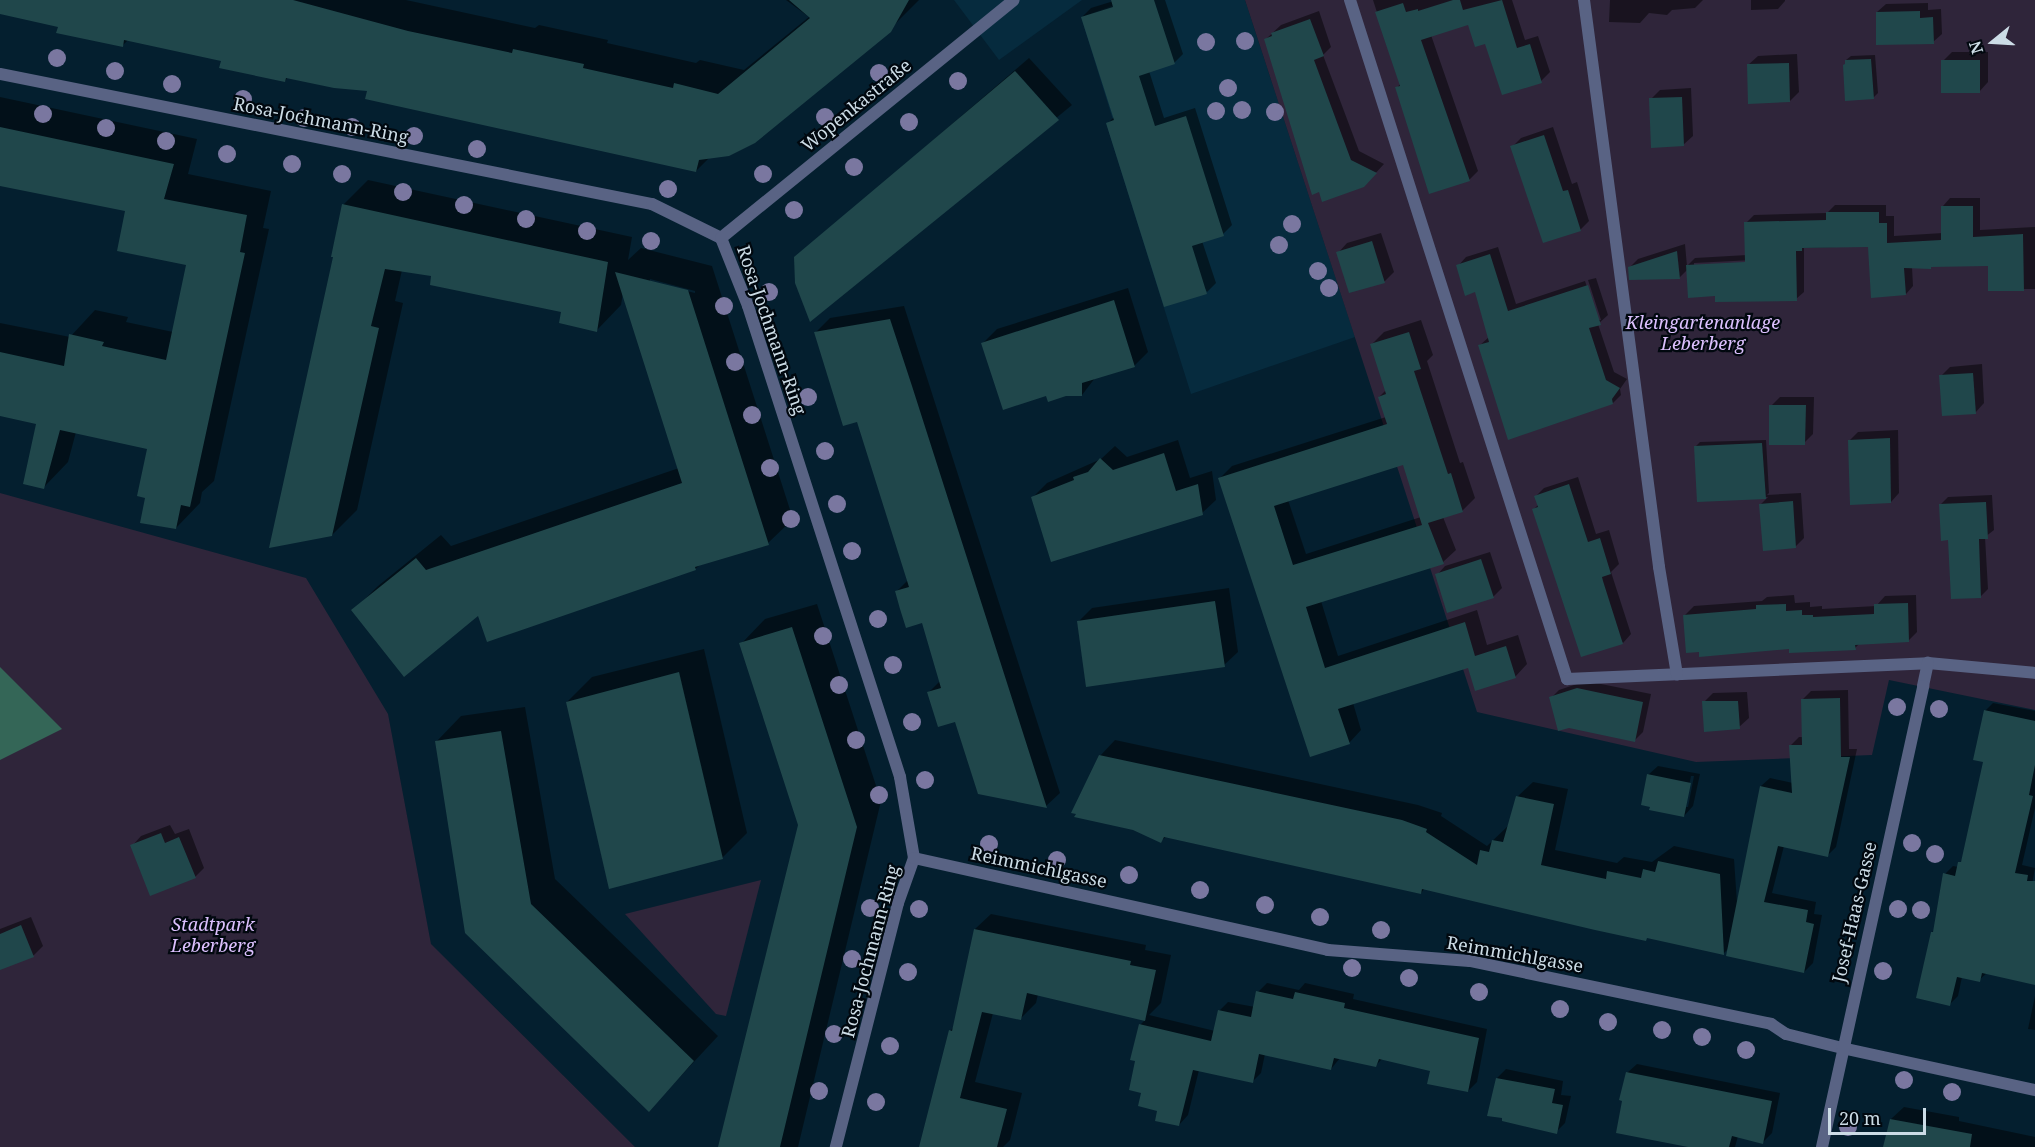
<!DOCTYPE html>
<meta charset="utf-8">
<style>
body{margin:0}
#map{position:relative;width:2035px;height:1147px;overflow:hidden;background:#041f2f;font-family:"Noto Serif",serif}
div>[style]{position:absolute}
.built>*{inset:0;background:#062b3e}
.green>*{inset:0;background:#2f253a}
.water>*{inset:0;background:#346657}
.shadow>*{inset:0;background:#0007}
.building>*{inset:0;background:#20474b}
.service>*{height:12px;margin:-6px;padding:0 6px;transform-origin:6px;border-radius:6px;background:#596384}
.minor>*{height:12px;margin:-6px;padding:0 6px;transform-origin:6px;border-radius:6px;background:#596384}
.trees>*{width:18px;height:18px;margin:-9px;border-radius:50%;background:#7a77a0}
span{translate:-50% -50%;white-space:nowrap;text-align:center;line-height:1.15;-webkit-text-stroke:4.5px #01080f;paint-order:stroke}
.street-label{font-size:18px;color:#ccdce6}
.park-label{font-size:18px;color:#dbbffd;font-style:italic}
.north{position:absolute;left:1963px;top:12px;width:60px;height:60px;-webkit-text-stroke:4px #01080f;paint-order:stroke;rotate:252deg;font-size:16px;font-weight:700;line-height:24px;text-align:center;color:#ccdce6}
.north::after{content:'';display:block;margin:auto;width:21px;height:27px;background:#ccdce6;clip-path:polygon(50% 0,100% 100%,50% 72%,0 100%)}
.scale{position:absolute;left:1828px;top:1108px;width:98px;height:27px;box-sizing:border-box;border:3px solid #ccdce6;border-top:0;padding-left:8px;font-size:18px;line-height:21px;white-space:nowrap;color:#ccdce6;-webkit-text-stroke:4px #01080f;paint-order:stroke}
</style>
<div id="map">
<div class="built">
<div style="clip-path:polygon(954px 0,1082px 0,999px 60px)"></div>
<div style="clip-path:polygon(1128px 0,1245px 0,1355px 337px,1191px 394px,1106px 123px,1113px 120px,1081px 17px)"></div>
</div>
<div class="green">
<div style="clip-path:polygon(1245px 0,2035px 0,2035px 710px,1889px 680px,1872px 755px,1696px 762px,1477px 712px)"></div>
<div style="clip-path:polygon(0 493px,306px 578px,388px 714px,431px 944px,635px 1147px,0 1147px)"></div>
<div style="clip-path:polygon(761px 880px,726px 1016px,716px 1014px,625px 914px)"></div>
</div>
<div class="water">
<div style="clip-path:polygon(0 667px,62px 729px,0 760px)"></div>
</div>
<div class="shadow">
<div style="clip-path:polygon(0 0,406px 0,535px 28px,539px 25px,608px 40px,607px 43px,696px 63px,700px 60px,744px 70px,809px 17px,786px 0,919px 0,883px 36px,710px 157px,696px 171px,369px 90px,288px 77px,285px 81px,222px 60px,128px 40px,122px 46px,60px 25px,0 12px)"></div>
<div style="clip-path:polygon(1117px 0,1165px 0,1183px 54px,1174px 63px,1149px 71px,1164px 118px,1195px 108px,1232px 225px,1223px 234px,1202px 241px,1216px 283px,1207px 292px,1108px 123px,1114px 117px,1082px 17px,1091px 8px)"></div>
<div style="clip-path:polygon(1373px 0,1512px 0,1525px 40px,1538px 36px,1550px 72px,1541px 81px,1486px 42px,1469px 23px,1431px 35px,1478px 171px,1469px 180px,1397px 88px,1400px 84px)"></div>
<div style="clip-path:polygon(1610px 0,1703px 0,1695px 8px,1672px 10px,1667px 15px,1649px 13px,1640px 23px,1609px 22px)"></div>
<div style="clip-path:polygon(1751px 0,1785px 0,1785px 1px,1778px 9px,1751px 10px)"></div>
<div style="clip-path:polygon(1928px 3px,1928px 10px,1941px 9px,1942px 34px,1933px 42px,1877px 12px,1886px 4px)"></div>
<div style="clip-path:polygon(1319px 11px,1331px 47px,1323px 55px,1359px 151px,1384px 164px,1372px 177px,1320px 191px,1266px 39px,1281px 25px)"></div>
<div style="clip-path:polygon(1952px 52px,1988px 52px,1988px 82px,1979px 92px,1943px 61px)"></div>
<div style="clip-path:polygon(1797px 54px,1799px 92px,1790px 101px,1748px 65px,1758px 56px)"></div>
<div style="clip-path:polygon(1875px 55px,1878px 93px,1873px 98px,1846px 60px,1851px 56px)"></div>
<div style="clip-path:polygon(1029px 58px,1072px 105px,810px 320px,796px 258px)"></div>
<div style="clip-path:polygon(1691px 88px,1693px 136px,1683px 145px,1651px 99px,1660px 90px)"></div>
<div style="clip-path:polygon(0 97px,197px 139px,188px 174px,271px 191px,263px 228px,269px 229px,214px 481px,202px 492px,200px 503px,176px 528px,147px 497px,149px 448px,76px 432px,68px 462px,44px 487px,38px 423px,0 415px,0 323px,70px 337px,95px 310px,128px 317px,126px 322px,173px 332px,188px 263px,126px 210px,0 185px)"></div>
<div style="clip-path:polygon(1553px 127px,1572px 184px,1577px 182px,1589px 221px,1580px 230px,1512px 147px,1521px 138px)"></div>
<div style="clip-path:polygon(evenodd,368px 180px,632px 237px,628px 260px,641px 248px,712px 266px,793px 519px,768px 543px,700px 565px,695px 569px,479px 613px,353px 611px,378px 586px,441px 535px,451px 546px,679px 468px,623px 293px,621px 305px,597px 330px,562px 311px,432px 275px,402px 270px,395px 301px,403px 303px,357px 510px,332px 535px,335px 256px,344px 204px,368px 180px,650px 279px,695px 291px,695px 293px,650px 282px,650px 279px)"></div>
<div style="clip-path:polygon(evenodd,1950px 198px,1980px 198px,1980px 230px,2035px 227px,2035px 289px,1989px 289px,1990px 264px,1912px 267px,1913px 286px,1906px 294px,1870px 246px,1804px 248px,1804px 292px,1796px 299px,1716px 294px,1688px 269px,1679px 278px,1629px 268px,1638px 259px,1685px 244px,1687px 266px,1695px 258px,1747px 255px,1746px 223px,1754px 215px,1827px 213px,1835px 205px,1886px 205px,1886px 216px,1894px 216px,1894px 236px,1943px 233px,1943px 206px,1950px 198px,1753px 260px,1753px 263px,1694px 266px,1694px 263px,1753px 260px)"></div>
<div style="clip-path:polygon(1381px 233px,1394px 272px,1385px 281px,1350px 292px,1338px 253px,1347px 243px)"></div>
<div style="clip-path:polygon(1498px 247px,1516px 304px,1585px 281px,1598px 320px,1601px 320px,1588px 280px,1596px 278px,1608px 315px,1598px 324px,1614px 372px,1627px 379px,1620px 389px,1621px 395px,1613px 403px,1479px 346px,1489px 337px,1476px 291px,1458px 266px,1466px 257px)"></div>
<div style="clip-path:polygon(1128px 288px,1148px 352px,1134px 366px,1095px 378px,1082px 395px,1047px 394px,983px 343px,997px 329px)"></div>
<div style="clip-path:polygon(904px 306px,1060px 793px,1046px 806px,929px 692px,940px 681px,923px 621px,896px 592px,908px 580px,858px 420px,816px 332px,830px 318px)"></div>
<div style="clip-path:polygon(evenodd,1421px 320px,1433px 355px,1427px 361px,1460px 463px,1463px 462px,1475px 498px,1462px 511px,1443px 517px,1456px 550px,1443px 562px,1321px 601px,1338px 656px,1477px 610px,1487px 645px,1518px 635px,1527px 664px,1515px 677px,1469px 666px,1353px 703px,1361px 730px,1349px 743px,1220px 478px,1232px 466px,1386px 417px,1379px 397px,1386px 390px,1371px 345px,1384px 332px,1421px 320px,1404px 463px,1421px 517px,1306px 554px,1288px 500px,1404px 463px)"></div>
<div style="clip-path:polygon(1982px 364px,1984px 403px,1975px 413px,1941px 376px,1950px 367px)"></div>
<div style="clip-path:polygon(1780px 397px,1814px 397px,1813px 434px,1804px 443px,1771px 406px)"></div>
<div style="clip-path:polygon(1898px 430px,1899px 493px,1891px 502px,1850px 440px,1858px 432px)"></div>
<div style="clip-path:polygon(1178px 440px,1190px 478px,1212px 471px,1216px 500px,1202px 513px,1033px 497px,1047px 483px,1101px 459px,1115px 446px,1127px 457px)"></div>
<div style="clip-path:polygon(1766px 440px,1769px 493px,1767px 495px,1801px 493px,1804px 538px,1795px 547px,1761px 504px,1768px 497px,1698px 500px,1695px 447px,1700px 442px)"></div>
<div style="clip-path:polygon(1578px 477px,1596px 534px,1609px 530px,1619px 564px,1611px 572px,1631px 634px,1623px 643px,1534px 509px,1538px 505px,1536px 496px,1544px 488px)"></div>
<div style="clip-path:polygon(1992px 495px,1994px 530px,1985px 537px,1988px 589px,1981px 596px,1950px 539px,1941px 504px,1948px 497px)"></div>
<div style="clip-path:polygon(1490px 552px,1502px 588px,1493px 597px,1437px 575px,1445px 566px)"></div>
<div style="clip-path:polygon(1229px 588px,1238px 652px,1224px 665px,1078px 622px,1092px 608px)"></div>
<div style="clip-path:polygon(1794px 595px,1795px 603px,1810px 602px,1810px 607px,1822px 606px,1822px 609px,1876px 606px,1885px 596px,1916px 595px,1917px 632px,1908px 641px,1860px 643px,1855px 648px,1790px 648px,1685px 615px,1694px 606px,1762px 601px,1767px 597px)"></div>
<div style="clip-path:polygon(817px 604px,881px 801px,798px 1147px,719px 1147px,800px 825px,741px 644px,765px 619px)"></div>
<div style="clip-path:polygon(704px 649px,747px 833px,722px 858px,567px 702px,592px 677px)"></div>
<div style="clip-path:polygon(1586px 681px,1651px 694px,1643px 732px,1635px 740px,1551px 698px,1559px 690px)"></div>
<div style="clip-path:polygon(1848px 690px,1849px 749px,1857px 749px,1836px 847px,1827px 856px,1784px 846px,1772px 893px,1816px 902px,1814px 914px,1822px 915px,1813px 963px,1804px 972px,1729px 948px,1723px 954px,1425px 888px,1421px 893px,1167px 836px,1161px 841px,1100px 756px,1115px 740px,1418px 805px,1442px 813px,1441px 816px,1487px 846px,1509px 825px,1517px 797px,1533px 782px,1568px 789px,1555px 850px,1617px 863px,1624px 857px,1652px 862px,1674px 846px,1734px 859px,1737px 903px,1761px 786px,1770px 778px,1793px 783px,1790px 746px,1799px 737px,1803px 737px,1802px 700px,1811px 691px)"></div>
<div style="clip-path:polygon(1747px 692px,1749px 718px,1739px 727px,1704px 702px,1713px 693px)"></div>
<div style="clip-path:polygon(1993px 703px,2035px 711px,2035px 808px,2022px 865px,2035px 868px,2027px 912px,2035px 914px,2035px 983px,1987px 973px,1979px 980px,1962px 977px,1958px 996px,1950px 1004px,1932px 932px,1935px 930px,1945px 874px,1953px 866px,1958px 867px,1963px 858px,1985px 760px,1985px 711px)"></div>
<div style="clip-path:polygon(525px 707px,555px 879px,718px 1036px,649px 1110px,437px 741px,461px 716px)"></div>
<div style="clip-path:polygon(evenodd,1658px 766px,1700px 774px,1693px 806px,1684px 816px,1648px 775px,1658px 766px,1691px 776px,1694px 776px,1688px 807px,1685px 807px,1691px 776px)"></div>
<div style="clip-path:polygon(170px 825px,175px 834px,189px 829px,204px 868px,195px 877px,132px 846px,141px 836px)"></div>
<div style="clip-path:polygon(991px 914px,1146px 945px,1145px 950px,1171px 955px,1161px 1003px,1149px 1015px,1215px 1031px,1219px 1011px,1228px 1002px,1255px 1007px,1258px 992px,1267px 983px,1299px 990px,1305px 983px,1354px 994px,1353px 999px,1487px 1029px,1477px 1082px,1468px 1091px,1432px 1069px,1383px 1058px,1376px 1065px,1340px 1058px,1331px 1069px,1265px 1054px,1261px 1073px,1252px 1082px,1199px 1070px,1188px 1115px,1179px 1125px,1143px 1092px,1137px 1060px,1140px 1025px,1146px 1019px,1038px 994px,1036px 1003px,1021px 1018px,993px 1013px,975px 1082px,1022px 1093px,1010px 1140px,1003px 1147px,920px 1147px,950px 1031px,955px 1026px,975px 929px)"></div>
<div style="clip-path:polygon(31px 917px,43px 946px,34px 955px,0 969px,0 929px)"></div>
<div style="clip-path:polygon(2035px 996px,2035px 1030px,2028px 1029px)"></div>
<div style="clip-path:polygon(1637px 1064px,1780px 1093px,1772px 1133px,1763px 1142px,1738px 1136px,1735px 1147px,1688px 1147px,1627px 1073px)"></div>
<div style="clip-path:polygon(1506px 1069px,1563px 1081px,1561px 1095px,1571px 1096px,1565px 1123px,1556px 1132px,1497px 1078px)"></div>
<div style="clip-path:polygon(1904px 1107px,1959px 1117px,1959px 1121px,2035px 1137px,2035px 1147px,1885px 1147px,1891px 1119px)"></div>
</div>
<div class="building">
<div style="clip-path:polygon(0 0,293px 0,408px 31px,512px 53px,513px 49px,584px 64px,583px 68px,673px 88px,674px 83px,718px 94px,810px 18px,789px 0,909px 0,891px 32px,755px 143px,729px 156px,699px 160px,696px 172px,365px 99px,367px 91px,334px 88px,286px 78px,285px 82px,219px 68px,221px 61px,124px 40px,123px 47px,56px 33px,58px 27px,0 14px)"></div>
<div style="clip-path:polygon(1111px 0,1154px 0,1175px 64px,1139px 76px,1155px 126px,1186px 116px,1224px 236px,1192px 246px,1207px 294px,1164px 307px,1106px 123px,1114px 120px,1081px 17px,1113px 7px)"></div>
<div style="clip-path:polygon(1453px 0,1460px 0,1463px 10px,1502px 0,1517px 48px,1530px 44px,1542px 83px,1502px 95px,1485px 44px,1475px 47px,1468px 25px,1421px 40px,1470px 181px,1429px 194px,1395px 87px,1400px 86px,1375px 12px,1403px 3px,1406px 12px,1418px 9px,1418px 11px)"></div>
<div style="clip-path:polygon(1920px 11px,1920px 18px,1933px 17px,1934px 44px,1876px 45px,1876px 12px)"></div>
<div style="clip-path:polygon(1310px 19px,1324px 56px,1314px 60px,1351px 160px,1377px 173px,1364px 187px,1322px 202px,1319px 192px,1312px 195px,1264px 39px,1272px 36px,1271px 33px)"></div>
<div style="clip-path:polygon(1871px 59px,1874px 99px,1845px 101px,1843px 65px,1845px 64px,1845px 60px)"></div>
<div style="clip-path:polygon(1941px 60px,1980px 60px,1980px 93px,1941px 93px)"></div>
<div style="clip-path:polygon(1789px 63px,1790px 102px,1748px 104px,1747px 64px)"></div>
<div style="clip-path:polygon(1015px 71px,1059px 120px,810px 322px,795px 283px,794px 257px)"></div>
<div style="clip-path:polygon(1682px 97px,1684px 146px,1651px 148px,1649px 98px)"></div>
<div style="clip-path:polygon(0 127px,174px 164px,164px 199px,247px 215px,240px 252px,245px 253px,190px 507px,181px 505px,176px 529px,140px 523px,145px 498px,137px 496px,147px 449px,60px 430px,44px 489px,23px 484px,36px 424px,0 416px,0 352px,64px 366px,69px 334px,104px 342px,102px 346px,166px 360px,186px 265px,117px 251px,125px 211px,0 186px)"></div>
<div style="clip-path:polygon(1544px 135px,1563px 191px,1568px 190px,1581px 231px,1543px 243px,1510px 146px)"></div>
<div style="clip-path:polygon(342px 204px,608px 262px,597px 332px,559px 323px,561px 312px,430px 285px,431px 276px,385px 269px,371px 326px,379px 328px,332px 536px,269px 548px,333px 257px,331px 257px)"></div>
<div style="clip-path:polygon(1941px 206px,1973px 206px,1973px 237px,2023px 234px,2024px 291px,1988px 291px,1988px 266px,1931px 267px,1931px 269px,1904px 268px,1906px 295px,1871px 298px,1868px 247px,1802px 248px,1802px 251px,1796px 251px,1797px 301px,1715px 302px,1715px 296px,1688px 298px,1686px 265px,1745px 262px,1744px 222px,1826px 220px,1826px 212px,1879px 212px,1879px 223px,1887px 223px,1887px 243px,1941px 240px)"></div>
<div style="clip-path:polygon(1372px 241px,1385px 283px,1349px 293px,1336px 252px)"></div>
<div style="clip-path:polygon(1677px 251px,1680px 279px,1629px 280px,1628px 267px)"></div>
<div style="clip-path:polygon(1490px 254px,1508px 311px,1588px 285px,1601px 325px,1589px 328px,1606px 380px,1620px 388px,1612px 399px,1613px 404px,1508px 440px,1478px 345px,1489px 342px,1475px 292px,1465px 296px,1456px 265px)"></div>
<div style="clip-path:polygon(615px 272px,688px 290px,769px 545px,695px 567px,696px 570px,487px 642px,478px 616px,404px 677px,351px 610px,416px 558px,426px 570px,682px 483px)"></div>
<div style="clip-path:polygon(1114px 300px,1135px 367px,1082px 383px,1082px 396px,1066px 396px,1048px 402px,1046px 396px,1003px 410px,981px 343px)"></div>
<div style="clip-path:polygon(890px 319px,912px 386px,1047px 808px,978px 794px,955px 722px,938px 727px,927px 692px,941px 688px,922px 623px,906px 628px,900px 609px,895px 591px,909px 587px,857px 422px,843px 426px,814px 332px)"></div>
<div style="clip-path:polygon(evenodd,1409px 332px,1421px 369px,1414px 371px,1448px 474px,1451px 473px,1463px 512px,1428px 523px,1444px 564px,1306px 607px,1325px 668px,1465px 622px,1475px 656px,1506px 646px,1516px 678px,1475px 691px,1468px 668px,1338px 709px,1350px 744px,1310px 757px,1218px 478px,1387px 424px,1378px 397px,1386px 394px,1370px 344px,1409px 332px,1403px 465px,1422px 525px,1293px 565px,1274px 506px,1403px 465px)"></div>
<div style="clip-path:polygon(1973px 373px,1976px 414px,1942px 416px,1939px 375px)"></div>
<div style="clip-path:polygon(1769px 405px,1806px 405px,1805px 445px,1769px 445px)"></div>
<div style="clip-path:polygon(1890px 438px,1891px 503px,1850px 505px,1848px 440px)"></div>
<div style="clip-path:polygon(1762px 443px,1766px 499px,1697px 502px,1694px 446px)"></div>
<div style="clip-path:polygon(1164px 453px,1176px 491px,1198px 484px,1203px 515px,1051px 562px,1031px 497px,1074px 480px,1073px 477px,1088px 472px,1100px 458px,1113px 470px)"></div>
<div style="clip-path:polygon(1569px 484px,1588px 542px,1600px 538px,1611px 574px,1602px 577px,1603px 581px,1623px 644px,1581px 657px,1532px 509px,1538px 507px,1534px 496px)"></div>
<div style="clip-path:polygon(1793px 501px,1796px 548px,1763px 551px,1759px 504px)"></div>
<div style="clip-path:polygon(1986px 502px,1988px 539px,1979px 539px,1981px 598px,1951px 599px,1948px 540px,1941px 541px,1939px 504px)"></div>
<div style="clip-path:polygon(1481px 559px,1494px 598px,1447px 613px,1435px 574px)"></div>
<div style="clip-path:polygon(1215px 601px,1225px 667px,1086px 687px,1077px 621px)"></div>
<div style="clip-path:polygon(1908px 603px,1909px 642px,1855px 645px,1856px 650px,1789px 653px,1789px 649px,1699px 657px,1699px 652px,1686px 653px,1683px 615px,1756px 609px,1756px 605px,1786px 604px,1786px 611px,1802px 610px,1802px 615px,1813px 615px,1813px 617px,1874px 614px,1874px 604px)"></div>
<div style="clip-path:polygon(792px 627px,857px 827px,780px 1147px,718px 1147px,798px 825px,739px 643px)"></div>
<div style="clip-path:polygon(679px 672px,723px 859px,609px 889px,566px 702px)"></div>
<div style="clip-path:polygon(1577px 688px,1643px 702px,1635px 742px,1569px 728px,1558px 731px,1549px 697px)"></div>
<div style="clip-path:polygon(1840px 698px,1841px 757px,1850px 757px,1828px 857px,1778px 846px,1764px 902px,1808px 910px,1806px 922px,1814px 924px,1804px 973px,1726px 956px,1760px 786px,1792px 793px,1789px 745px,1802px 745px,1801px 699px)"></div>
<div style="clip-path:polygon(1702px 701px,1738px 701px,1740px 729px,1704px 732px)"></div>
<div style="clip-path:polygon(1984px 710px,2035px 721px,2035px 765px,2029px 795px,2033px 796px,2015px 873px,2028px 875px,2027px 881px,2035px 881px,2035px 985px,1982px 973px,1980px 982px,1957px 977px,1950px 1006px,1916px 998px,1931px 932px,1933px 932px,1943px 873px,1955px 876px,1958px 862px,1961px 862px,1983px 762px,1973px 760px)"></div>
<div style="clip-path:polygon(501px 731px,531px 904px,694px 1061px,649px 1112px,465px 933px,435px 741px)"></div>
<div style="clip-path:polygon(1099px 755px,1402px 820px,1427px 829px,1426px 832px,1477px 865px,1480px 850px,1489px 852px,1492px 840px,1503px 842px,1516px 796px,1554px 804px,1541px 865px,1606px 879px,1607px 871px,1641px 878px,1643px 869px,1655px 872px,1658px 861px,1720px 874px,1724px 955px,1647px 938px,1646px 941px,1595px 930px,1422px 889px,1421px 894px,1164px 837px,1161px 843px,1133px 830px,1074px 817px,1076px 814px,1071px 813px)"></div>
<div style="clip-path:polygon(1647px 774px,1691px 783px,1684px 817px,1649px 810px,1650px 807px,1641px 805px)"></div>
<div style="clip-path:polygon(161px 833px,165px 843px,179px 837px,196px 878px,150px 896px,130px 845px)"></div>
<div style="clip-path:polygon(21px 925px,34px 957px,0 970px,0 934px)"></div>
<div style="clip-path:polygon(974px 929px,1131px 961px,1130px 965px,1156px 970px,1145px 1021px,1027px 993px,1021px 1020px,982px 1012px,960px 1098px,1007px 1109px,997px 1147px,919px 1147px,949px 1030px,952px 1031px)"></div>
<div style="clip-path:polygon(1256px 991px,1293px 999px,1295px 992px,1345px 1003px,1344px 1008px,1479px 1038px,1468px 1092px,1427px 1084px,1430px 1071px,1379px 1059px,1376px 1067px,1334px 1058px,1331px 1070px,1259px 1054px,1253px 1083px,1193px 1070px,1179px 1126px,1155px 1121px,1157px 1111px,1138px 1106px,1141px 1093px,1129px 1090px,1135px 1061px,1130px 1060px,1139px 1024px,1211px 1041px,1218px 1010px,1251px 1017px)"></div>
<div style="clip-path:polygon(1626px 1072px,1772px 1101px,1763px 1144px,1732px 1136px,1729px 1147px,1688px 1147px,1616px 1133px,1622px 1101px,1619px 1100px)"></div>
<div style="clip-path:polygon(1496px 1078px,1555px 1089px,1552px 1103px,1563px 1105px,1557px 1134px,1502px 1121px,1502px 1118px,1487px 1116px)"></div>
<div style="clip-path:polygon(1890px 1119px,1972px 1134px,1970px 1147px,1883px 1147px)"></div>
</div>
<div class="service">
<div style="left:1350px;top:0;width:713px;rotate:72.28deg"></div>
<div style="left:1567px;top:679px;width:361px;rotate:-2.5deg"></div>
<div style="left:1928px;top:663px;width:107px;rotate:5.3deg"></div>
<div style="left:1584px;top:0;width:572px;rotate:82.46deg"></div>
<div style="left:1659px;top:567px;width:109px;rotate:80.5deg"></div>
<div style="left:1923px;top:686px;width:24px;rotate:-78deg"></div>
</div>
<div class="minor">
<div style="left:0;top:74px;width:665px;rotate:11.28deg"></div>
<div style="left:652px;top:204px;width:77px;rotate:26.2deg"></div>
<div style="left:721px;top:238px;width:73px;rotate:68.3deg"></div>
<div style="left:748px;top:306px;width:495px;rotate:72.1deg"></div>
<div style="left:900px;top:777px;width:82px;rotate:80.2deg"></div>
<div style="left:914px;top:858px;width:48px;rotate:109.6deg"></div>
<div style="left:898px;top:903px;width:252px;rotate:104.3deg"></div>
<div style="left:721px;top:238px;width:377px;rotate:-39.1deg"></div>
<div style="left:914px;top:858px;width:424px;rotate:12.5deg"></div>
<div style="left:1328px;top:950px;width:142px;rotate:4.4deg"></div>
<div style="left:1470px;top:961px;width:308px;rotate:11.8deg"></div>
<div style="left:1771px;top:1024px;width:18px;rotate:34deg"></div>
<div style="left:1786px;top:1034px;width:58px;rotate:14deg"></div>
<div style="left:1842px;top:1048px;width:198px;rotate:12.3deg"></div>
<div style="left:1822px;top:1147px;width:472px;rotate:-77.6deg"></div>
</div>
<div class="trees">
<div style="left:1245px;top:41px"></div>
<div style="left:1206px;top:42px"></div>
<div style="left:57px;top:58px"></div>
<div style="left:115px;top:71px"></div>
<div style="left:879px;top:73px"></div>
<div style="left:958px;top:81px"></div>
<div style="left:172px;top:84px"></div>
<div style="left:1228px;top:88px"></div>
<div style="left:243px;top:99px"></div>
<div style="left:1242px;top:110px"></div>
<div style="left:1216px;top:111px"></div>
<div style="left:1275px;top:112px"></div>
<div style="left:43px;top:114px"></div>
<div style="left:825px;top:117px"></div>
<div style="left:304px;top:118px"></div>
<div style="left:909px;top:122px"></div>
<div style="left:352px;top:127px"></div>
<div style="left:106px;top:128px"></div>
<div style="left:414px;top:136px"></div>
<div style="left:166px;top:141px"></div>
<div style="left:477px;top:149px"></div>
<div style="left:227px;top:154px"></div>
<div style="left:292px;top:164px"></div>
<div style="left:854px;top:167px"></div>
<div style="left:342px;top:174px"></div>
<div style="left:763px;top:174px"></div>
<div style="left:668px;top:189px"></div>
<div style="left:403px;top:192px"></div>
<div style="left:464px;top:205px"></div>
<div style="left:794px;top:210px"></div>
<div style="left:526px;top:219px"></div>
<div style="left:1292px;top:224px"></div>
<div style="left:587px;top:231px"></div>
<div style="left:651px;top:241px"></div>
<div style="left:1279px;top:245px"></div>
<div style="left:1318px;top:271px"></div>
<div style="left:1329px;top:288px"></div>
<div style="left:769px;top:292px"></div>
<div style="left:724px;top:306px"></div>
<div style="left:735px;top:362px"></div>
<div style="left:808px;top:397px"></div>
<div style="left:752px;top:415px"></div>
<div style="left:825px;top:451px"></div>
<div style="left:770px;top:468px"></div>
<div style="left:837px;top:504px"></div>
<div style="left:791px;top:519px"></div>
<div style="left:852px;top:551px"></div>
<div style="left:878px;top:619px"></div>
<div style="left:823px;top:636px"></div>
<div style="left:893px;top:665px"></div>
<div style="left:839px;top:685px"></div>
<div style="left:1897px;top:707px"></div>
<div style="left:1939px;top:709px"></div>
<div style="left:912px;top:722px"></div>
<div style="left:856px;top:740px"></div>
<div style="left:925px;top:780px"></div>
<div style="left:879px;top:795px"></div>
<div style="left:1912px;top:843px"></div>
<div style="left:989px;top:844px"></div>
<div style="left:1935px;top:854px"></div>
<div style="left:1057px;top:860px"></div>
<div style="left:1129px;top:875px"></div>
<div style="left:1200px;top:890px"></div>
<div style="left:1265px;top:905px"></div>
<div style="left:870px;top:908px"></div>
<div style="left:919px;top:909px"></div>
<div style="left:1898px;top:909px"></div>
<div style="left:1921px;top:910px"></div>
<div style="left:1320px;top:917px"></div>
<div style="left:1381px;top:930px"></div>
<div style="left:852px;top:959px"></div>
<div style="left:1352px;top:968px"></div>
<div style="left:1883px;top:971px"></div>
<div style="left:908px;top:972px"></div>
<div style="left:1409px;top:978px"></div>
<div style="left:1479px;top:992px"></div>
<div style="left:1560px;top:1009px"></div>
<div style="left:1608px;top:1022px"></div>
<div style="left:1662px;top:1030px"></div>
<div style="left:834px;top:1034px"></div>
<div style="left:1702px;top:1037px"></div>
<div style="left:890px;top:1046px"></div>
<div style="left:1746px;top:1050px"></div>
<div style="left:1904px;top:1080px"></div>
<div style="left:819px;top:1091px"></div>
<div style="left:1952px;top:1092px"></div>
<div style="left:876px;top:1102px"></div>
<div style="left:1848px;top:1127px"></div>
</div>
<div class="street-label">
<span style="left:856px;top:105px;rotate:-39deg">Wopenkastraße</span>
<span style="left:321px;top:120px;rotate:11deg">Rosa-Jochmann-Ring</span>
<span style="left:772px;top:330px;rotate:71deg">Rosa-Jochmann-Ring</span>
<span style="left:1039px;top:867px;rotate:12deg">Reimmichlgasse</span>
<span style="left:1854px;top:912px;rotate:-77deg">Josef-Haas-Gasse</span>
<span style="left:870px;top:951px;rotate:-75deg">Rosa-Jochmann-Ring</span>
<span style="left:1515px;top:954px;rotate:10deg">Reimmichlgasse</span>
</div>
<div class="park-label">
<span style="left:1703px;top:333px">Kleingartenanlage<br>Leberberg</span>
<span style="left:213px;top:935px">Stadtpark<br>Leberberg</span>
</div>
<div class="north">N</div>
<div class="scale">20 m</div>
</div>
